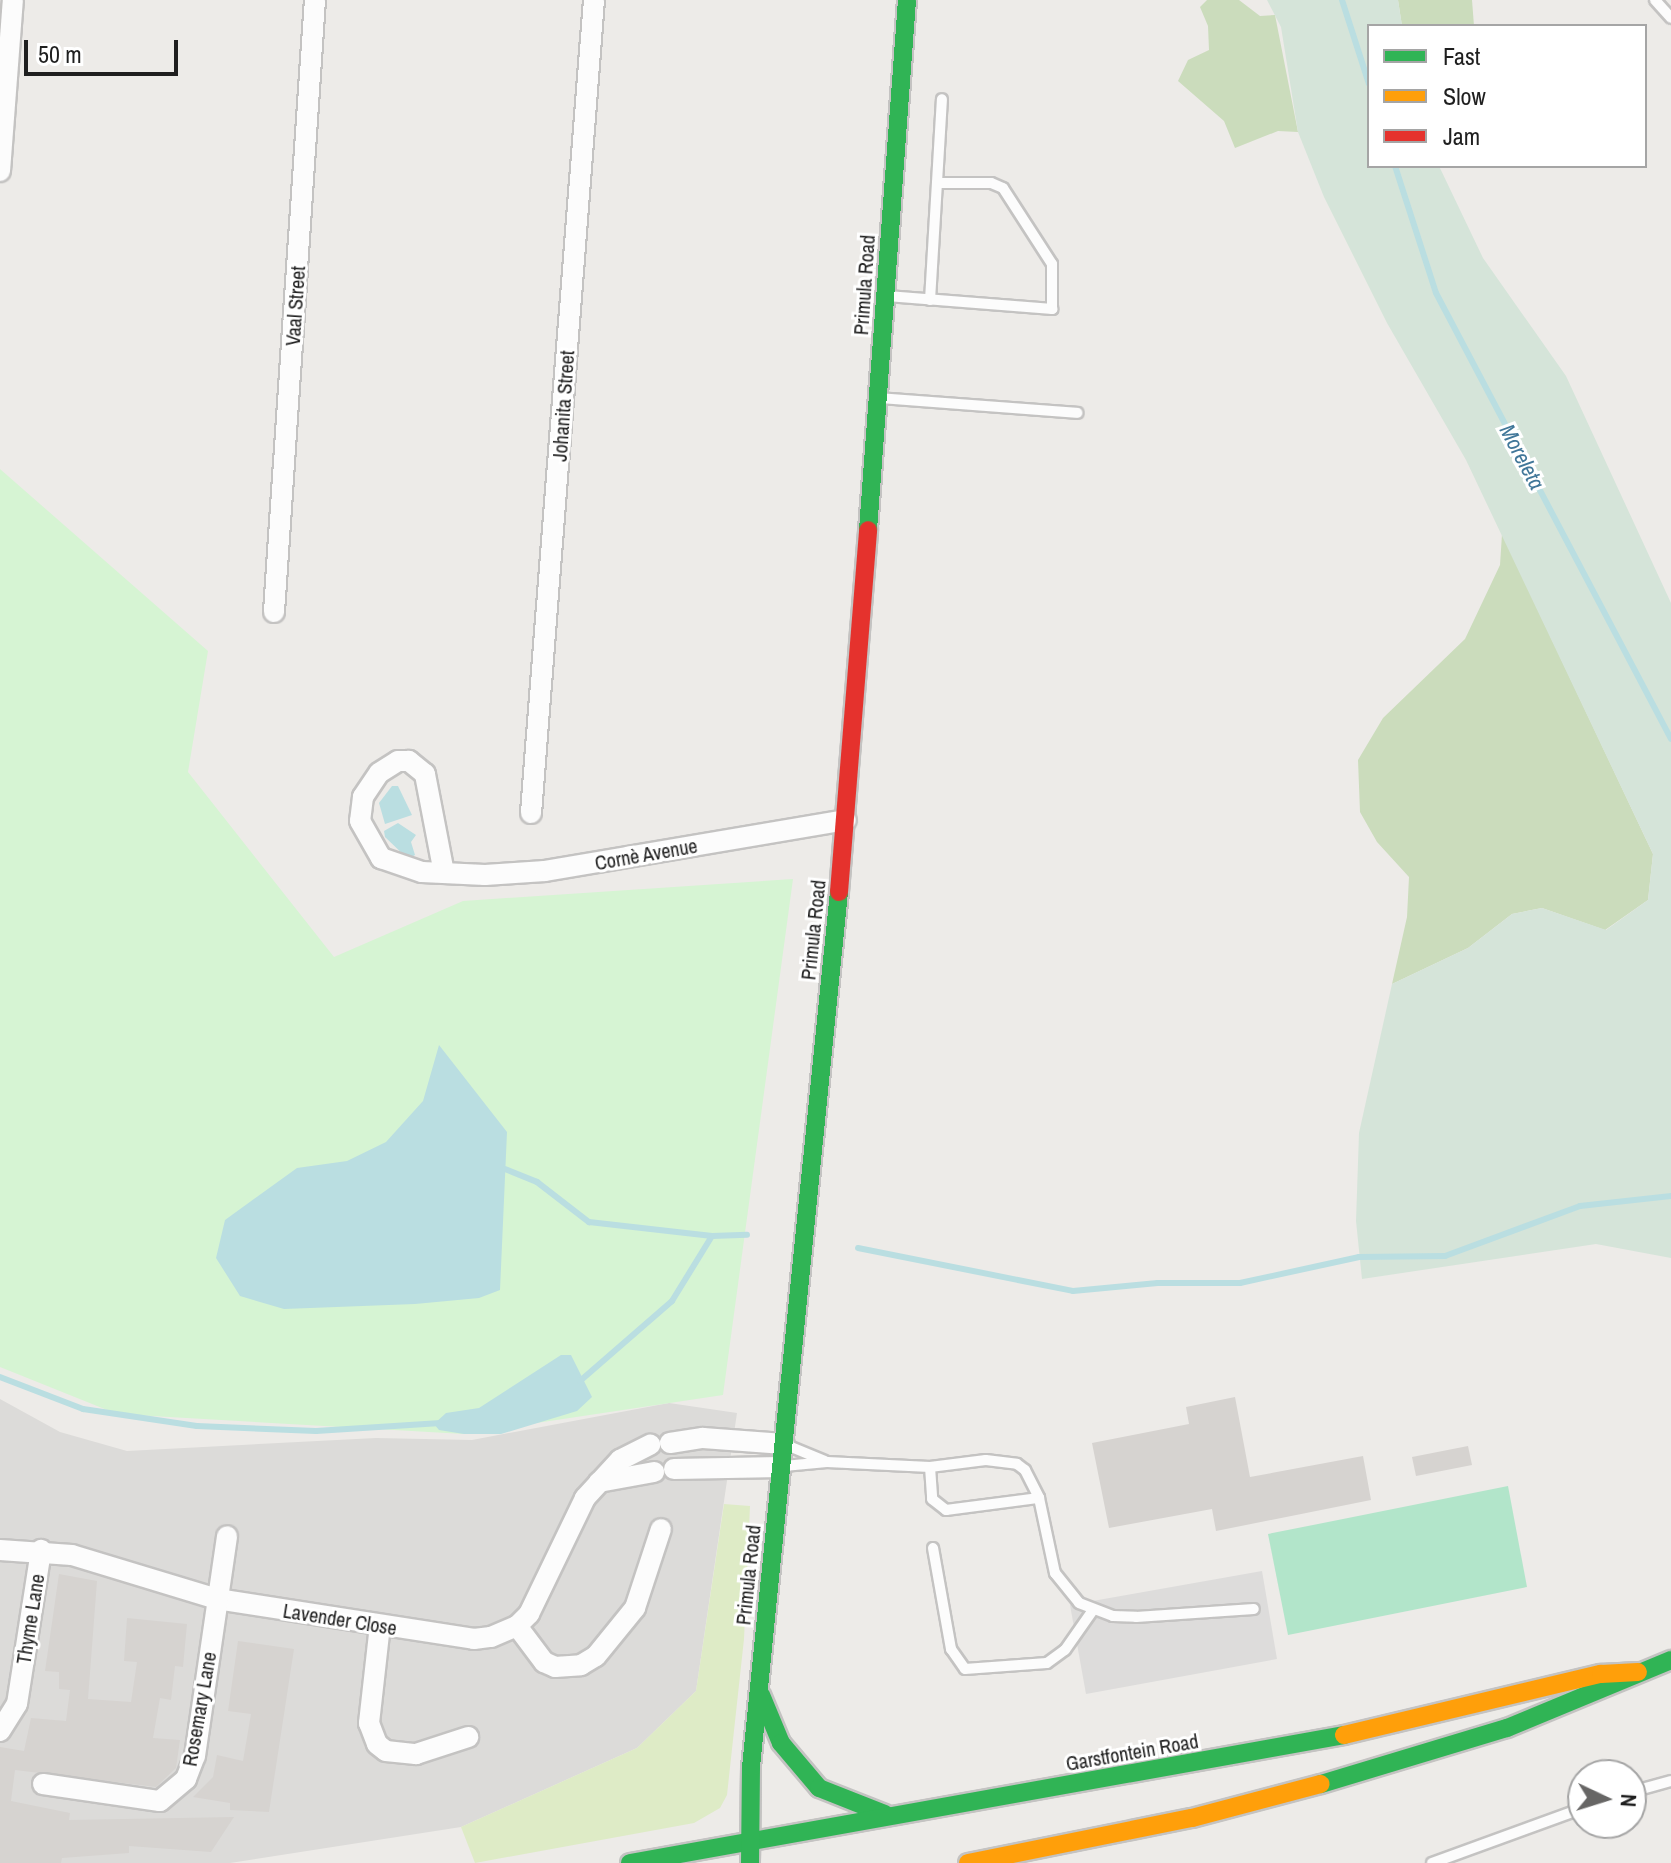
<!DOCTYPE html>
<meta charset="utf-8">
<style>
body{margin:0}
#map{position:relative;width:1671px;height:1863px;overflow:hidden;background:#edebe8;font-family:"Archivo Narrow",sans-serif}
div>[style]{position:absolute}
.residential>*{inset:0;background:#dcdbd9}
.grass>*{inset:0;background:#deebc6}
.forest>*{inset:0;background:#cbdcbc}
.wetland>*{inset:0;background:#d5e4d9}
.park>*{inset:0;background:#d6f4d3}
.pitch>*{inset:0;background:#b2e5ca}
.parking>*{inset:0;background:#dddcdb}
.water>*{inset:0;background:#badee1}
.stream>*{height:6px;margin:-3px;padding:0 3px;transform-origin:3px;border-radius:3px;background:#badee1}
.building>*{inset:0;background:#d6d3d0}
.roads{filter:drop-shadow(2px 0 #c4c3c2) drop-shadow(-2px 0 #c4c3c2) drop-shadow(0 2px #c4c3c2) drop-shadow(0 -2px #c4c3c2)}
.lane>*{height:10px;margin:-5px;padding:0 5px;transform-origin:5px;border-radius:5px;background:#fcfcfc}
.street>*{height:20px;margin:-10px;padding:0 10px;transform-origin:10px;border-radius:10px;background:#fcfcfc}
.fast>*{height:18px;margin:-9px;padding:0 9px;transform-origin:9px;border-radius:9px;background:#30b455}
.slow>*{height:18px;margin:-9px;padding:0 9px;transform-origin:9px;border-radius:9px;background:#ff9f0a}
.jam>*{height:18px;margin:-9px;padding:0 9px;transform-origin:9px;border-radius:9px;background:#e5322d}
span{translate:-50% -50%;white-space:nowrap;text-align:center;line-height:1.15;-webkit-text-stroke:6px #fff;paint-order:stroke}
.street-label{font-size:20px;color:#1f1f1f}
.water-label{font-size:22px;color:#417799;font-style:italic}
.legend{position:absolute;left:1367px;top:24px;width:280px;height:144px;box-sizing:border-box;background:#fff;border:2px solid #a5a5a5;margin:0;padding:10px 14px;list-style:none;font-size:24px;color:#1f1f1f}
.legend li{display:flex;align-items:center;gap:16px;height:40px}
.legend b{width:40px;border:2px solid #a5a5a5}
.north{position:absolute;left:1567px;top:1759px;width:80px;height:80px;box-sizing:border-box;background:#fff;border:2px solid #a5a5a5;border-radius:50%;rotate:94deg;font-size:22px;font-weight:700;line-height:32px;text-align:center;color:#1f1f1f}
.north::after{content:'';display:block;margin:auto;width:28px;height:36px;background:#676665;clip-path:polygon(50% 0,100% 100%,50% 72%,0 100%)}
.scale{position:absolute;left:24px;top:40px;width:154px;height:36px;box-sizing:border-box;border:4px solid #1f1f1f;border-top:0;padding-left:10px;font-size:24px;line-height:28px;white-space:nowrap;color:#1f1f1f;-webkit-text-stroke:6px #fff;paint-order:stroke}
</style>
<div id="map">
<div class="residential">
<div style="clip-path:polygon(0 1399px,60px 1432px,127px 1451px,376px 1438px,472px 1440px,669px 1403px,737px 1413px,696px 1691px,637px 1748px,461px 1827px,230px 1863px,0 1863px)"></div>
</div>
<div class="grass">
<div style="clip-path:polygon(724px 1504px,750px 1506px,744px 1639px,727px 1795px,720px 1808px,694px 1823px,475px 1863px,461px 1827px,637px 1748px,696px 1691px)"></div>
</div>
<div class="forest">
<div style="clip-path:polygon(1207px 0,1239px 0,1260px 16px,1275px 15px,1298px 132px,1278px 131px,1235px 148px,1224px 121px,1178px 81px,1188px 60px,1209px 50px,1208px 26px,1200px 7px)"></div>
<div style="clip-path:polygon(1398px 0,1472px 0,1474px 26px,1402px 26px)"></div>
<div style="clip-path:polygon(1502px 534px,1653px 854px,1648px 900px,1605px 930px,1542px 908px,1512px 914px,1468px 948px,1392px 984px,1407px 917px,1409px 877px,1377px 842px,1360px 812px,1358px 760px,1383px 718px,1465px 639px,1500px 565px)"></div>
</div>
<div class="wetland">
<div style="clip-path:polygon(1267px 0,1398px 0,1402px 26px,1369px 26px,1369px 166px,1439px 166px,1483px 258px,1566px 376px,1671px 603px,1671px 1258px,1596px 1244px,1362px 1279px,1356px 1221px,1359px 1133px,1392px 984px,1468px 948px,1512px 914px,1542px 908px,1606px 930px,1648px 900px,1653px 854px,1466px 460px,1387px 323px,1324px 197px,1298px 132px,1281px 27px)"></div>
</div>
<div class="park">
<div style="clip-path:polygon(0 469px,208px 651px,188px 772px,334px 957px,463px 901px,793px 879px,723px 1395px,464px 1434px,117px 1414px,0 1367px)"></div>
</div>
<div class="pitch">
<div style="clip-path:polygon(1508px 1486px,1527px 1587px,1288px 1635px,1268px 1534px)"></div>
</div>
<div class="parking">
<div style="clip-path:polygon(1262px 1571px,1277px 1659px,1086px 1694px,1070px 1605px)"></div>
</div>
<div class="water">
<div style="clip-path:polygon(392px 786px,398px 786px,412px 815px,385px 824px,379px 803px)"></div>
<div style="clip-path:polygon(398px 823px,416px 835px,411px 842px,415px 855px,408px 859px,385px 837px,384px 831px)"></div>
<div style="clip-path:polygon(439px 1045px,507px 1132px,500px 1290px,479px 1298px,415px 1304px,284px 1309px,240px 1296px,216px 1258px,225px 1220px,297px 1168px,347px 1161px,386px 1142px,423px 1101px)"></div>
<div style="clip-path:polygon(561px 1355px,571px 1355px,592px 1397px,577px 1411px,501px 1434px,464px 1434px,439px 1430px,434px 1424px,446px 1413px,479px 1408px)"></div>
</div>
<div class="stream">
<div style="left:1342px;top:0;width:88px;rotate:72.2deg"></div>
<div style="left:1395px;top:166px;width:133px;rotate:72.1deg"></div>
<div style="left:1436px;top:293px;width:504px;rotate:62.21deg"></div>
<div style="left:505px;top:1169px;width:35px;rotate:22deg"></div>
<div style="left:537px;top:1182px;width:66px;rotate:37.6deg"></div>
<div style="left:589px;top:1222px;width:124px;rotate:6.5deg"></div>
<div style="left:858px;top:1248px;width:219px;rotate:11.3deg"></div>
<div style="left:1073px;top:1291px;width:85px;rotate:-5.4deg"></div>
<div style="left:1158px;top:1283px;width:82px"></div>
<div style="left:1240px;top:1283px;width:122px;rotate:-12.3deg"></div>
<div style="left:1359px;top:1257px;width:86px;rotate:-0.7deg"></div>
<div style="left:1445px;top:1256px;width:144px;rotate:-20.3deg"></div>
<div style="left:1580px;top:1206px;width:92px;rotate:-6.3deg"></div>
<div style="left:0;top:1377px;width:89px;rotate:21.1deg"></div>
<div style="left:83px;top:1409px;width:115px;rotate:8.5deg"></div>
<div style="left:197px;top:1426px;width:119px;rotate:2.4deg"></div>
<div style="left:316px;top:1431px;width:125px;rotate:-3.7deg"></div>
<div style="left:580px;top:1381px;width:122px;rotate:-41deg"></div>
<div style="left:672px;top:1301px;width:76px;rotate:-58.4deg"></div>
<div style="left:712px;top:1236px;width:35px;rotate:-2deg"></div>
</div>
<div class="building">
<div style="clip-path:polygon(1235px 1397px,1250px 1477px,1363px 1456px,1371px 1500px,1216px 1531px,1212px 1509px,1109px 1528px,1092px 1443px,1189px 1424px,1186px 1407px)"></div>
<div style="clip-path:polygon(1468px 1446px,1472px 1465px,1416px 1476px,1412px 1457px)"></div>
<div style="clip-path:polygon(59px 1574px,97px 1581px,88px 1699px,131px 1702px,137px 1662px,124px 1661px,127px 1618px,187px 1624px,183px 1667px,175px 1666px,171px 1700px,160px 1698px,153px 1738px,180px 1740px,176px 1768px,156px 1787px,15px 1770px,11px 1801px,70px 1813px,69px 1820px,234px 1817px,211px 1852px,129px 1846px,129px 1853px,62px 1858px,61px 1863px,0 1863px,0 1747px,24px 1751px,31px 1718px,66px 1721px,70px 1690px,59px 1689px,59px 1672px,45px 1671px)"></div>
<div style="clip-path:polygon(238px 1641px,294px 1649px,269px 1812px,230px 1810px,230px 1803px,193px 1797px,213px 1777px,217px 1755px,243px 1761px,251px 1714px,228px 1711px)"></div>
</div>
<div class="roads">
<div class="lane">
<div style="left:1655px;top:0;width:24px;rotate:48deg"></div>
<div style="left:887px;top:296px;width:166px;rotate:4.5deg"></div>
<div style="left:1052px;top:309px;width:45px;rotate:-90deg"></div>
<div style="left:1052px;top:264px;width:90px;rotate:-122.8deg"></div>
<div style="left:1003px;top:188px;width:13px;rotate:-157deg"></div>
<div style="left:991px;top:183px;width:54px;rotate:180deg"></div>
<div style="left:930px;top:300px;width:201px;rotate:-86.6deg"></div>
<div style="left:879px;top:398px;width:199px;rotate:4.3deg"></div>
<div style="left:784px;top:1444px;width:44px;rotate:22.5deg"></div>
<div style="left:784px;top:1466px;width:43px;rotate:-5.3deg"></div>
<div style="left:827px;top:1462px;width:103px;rotate:2.8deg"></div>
<div style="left:930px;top:1467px;width:56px;rotate:-7.1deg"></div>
<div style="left:986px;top:1460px;width:31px;rotate:7deg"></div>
<div style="left:1017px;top:1464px;width:10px;rotate:37deg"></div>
<div style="left:1025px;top:1470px;width:31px;rotate:63deg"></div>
<div style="left:1039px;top:1498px;width:77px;rotate:78deg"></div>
<div style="left:1055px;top:1573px;width:38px;rotate:51deg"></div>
<div style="left:1079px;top:1603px;width:36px;rotate:21deg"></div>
<div style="left:1113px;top:1616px;width:23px;rotate:2deg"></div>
<div style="left:1136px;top:1617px;width:118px;rotate:-3.9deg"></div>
<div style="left:930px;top:1467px;width:32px;rotate:86deg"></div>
<div style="left:932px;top:1499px;width:18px;rotate:38deg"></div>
<div style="left:946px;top:1510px;width:94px;rotate:-7.4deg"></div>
<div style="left:933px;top:1548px;width:103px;rotate:79.9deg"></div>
<div style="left:951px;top:1649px;width:24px;rotate:55deg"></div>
<div style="left:965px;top:1669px;width:82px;rotate:-4.2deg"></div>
<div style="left:1047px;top:1663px;width:22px;rotate:-36deg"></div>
<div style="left:1065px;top:1650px;width:49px;rotate:-55deg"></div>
<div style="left:1631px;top:1792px;width:41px;rotate:-15.4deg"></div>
<div style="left:1432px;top:1863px;width:161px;rotate:-20deg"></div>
</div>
<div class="street">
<div style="left:0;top:171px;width:171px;rotate:-85.7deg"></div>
<div style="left:274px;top:612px;width:613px;rotate:-86.17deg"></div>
<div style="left:531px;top:813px;width:815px;rotate:-85.57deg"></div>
<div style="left:444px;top:873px;width:101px;rotate:-100.9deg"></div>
<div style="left:425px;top:774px;width:21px;rotate:-141deg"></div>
<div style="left:409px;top:761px;width:11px;rotate:180deg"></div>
<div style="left:398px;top:761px;width:22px;rotate:148deg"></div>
<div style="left:379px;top:773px;width:29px;rotate:124deg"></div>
<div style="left:363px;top:797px;width:24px;rotate:97deg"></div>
<div style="left:360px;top:821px;width:43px;rotate:60.4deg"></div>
<div style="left:381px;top:858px;width:43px;rotate:18.9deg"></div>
<div style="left:422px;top:872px;width:63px;rotate:2.7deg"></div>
<div style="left:485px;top:875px;width:60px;rotate:-3.8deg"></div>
<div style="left:545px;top:871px;width:305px;rotate:-9.6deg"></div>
<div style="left:670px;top:1443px;width:33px;rotate:-9deg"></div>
<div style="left:703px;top:1438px;width:81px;rotate:4.2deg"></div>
<div style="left:674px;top:1469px;width:107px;rotate:-1.1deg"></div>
<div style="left:599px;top:1482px;width:56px;rotate:-10.3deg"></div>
<div style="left:0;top:1550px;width:72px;rotate:4deg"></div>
<div style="left:72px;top:1555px;width:152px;rotate:16.9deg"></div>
<div style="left:217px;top:1599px;width:260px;rotate:8.8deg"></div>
<div style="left:474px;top:1639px;width:17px;rotate:-7deg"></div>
<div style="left:491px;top:1637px;width:28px;rotate:-23deg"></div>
<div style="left:517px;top:1626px;width:17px;rotate:-45deg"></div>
<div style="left:529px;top:1614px;width:129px;rotate:-64.2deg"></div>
<div style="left:585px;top:1498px;width:52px;rotate:-47.4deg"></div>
<div style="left:620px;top:1460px;width:34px;rotate:-27deg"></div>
<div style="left:380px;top:1625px;width:99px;rotate:96.4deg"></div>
<div style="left:369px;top:1723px;width:22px;rotate:69deg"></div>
<div style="left:377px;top:1744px;width:11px;rotate:38deg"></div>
<div style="left:386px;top:1751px;width:30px;rotate:6deg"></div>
<div style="left:416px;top:1754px;width:55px;rotate:-18.1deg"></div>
<div style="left:517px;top:1626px;width:45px;rotate:53.1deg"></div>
<div style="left:544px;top:1662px;width:12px;rotate:24deg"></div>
<div style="left:555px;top:1667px;width:26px;rotate:-4deg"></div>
<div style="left:581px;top:1665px;width:17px;rotate:-31deg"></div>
<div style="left:596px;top:1656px;width:62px;rotate:-50.9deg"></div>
<div style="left:635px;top:1608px;width:83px;rotate:-71.8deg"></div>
<div style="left:0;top:1731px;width:32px;rotate:-58deg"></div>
<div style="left:17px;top:1704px;width:156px;rotate:-81.1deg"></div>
<div style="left:43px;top:1784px;width:118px;rotate:8.3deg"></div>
<div style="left:160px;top:1801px;width:34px;rotate:-40deg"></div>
<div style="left:186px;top:1779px;width:25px;rotate:-69deg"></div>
<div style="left:195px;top:1756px;width:222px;rotate:-81.7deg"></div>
</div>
<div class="fast">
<div style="left:868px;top:530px;width:531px;rotate:-85.79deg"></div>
<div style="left:761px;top:1695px;width:52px;rotate:67.4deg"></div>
<div style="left:781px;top:1743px;width:59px;rotate:49.8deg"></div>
<div style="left:819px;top:1788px;width:71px;rotate:21.5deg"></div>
<div style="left:1321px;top:1784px;width:194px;rotate:-16.8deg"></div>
<div style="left:1507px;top:1728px;width:178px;rotate:-22.5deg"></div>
<div style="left:630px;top:1863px;width:725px;rotate:-10.16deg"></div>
<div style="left:750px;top:1863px;width:96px;rotate:-89.4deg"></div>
<div style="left:751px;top:1767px;width:879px;rotate:-84.26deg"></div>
</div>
<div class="slow">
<div style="left:1344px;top:1735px;width:264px;rotate:-13.4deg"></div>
<div style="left:1601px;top:1674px;width:37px;rotate:-3deg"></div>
<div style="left:968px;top:1863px;width:228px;rotate:-11.4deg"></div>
<div style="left:1192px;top:1818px;width:133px;rotate:-14.8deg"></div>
</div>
<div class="jam">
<div style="left:839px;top:892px;width:363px;rotate:-85.4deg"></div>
</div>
</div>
<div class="street-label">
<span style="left:864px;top:285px;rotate:-86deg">Primula Road</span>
<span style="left:295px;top:306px;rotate:-86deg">Vaal Street</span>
<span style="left:563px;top:406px;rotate:-86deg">Johanita Street</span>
<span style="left:646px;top:854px;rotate:-10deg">Cornè Avenue</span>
<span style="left:813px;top:930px;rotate:-84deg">Primula Road</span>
<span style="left:748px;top:1575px;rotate:-84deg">Primula Road</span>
<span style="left:30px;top:1619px;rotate:-81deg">Thyme Lane</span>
<span style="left:340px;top:1619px;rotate:9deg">Lavender Close</span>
<span style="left:199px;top:1709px;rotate:-80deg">Rosemary Lane</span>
<span style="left:1132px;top:1752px;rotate:-10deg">Garstfontein Road</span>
</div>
<div class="water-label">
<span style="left:1522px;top:457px;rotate:62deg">Moreleta</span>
</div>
<ul class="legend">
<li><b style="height:10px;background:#30b455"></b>Fast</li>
<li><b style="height:10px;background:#ff9f0a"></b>Slow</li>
<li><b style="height:10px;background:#e5322d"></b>Jam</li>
</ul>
<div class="north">N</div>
<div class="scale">50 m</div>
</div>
